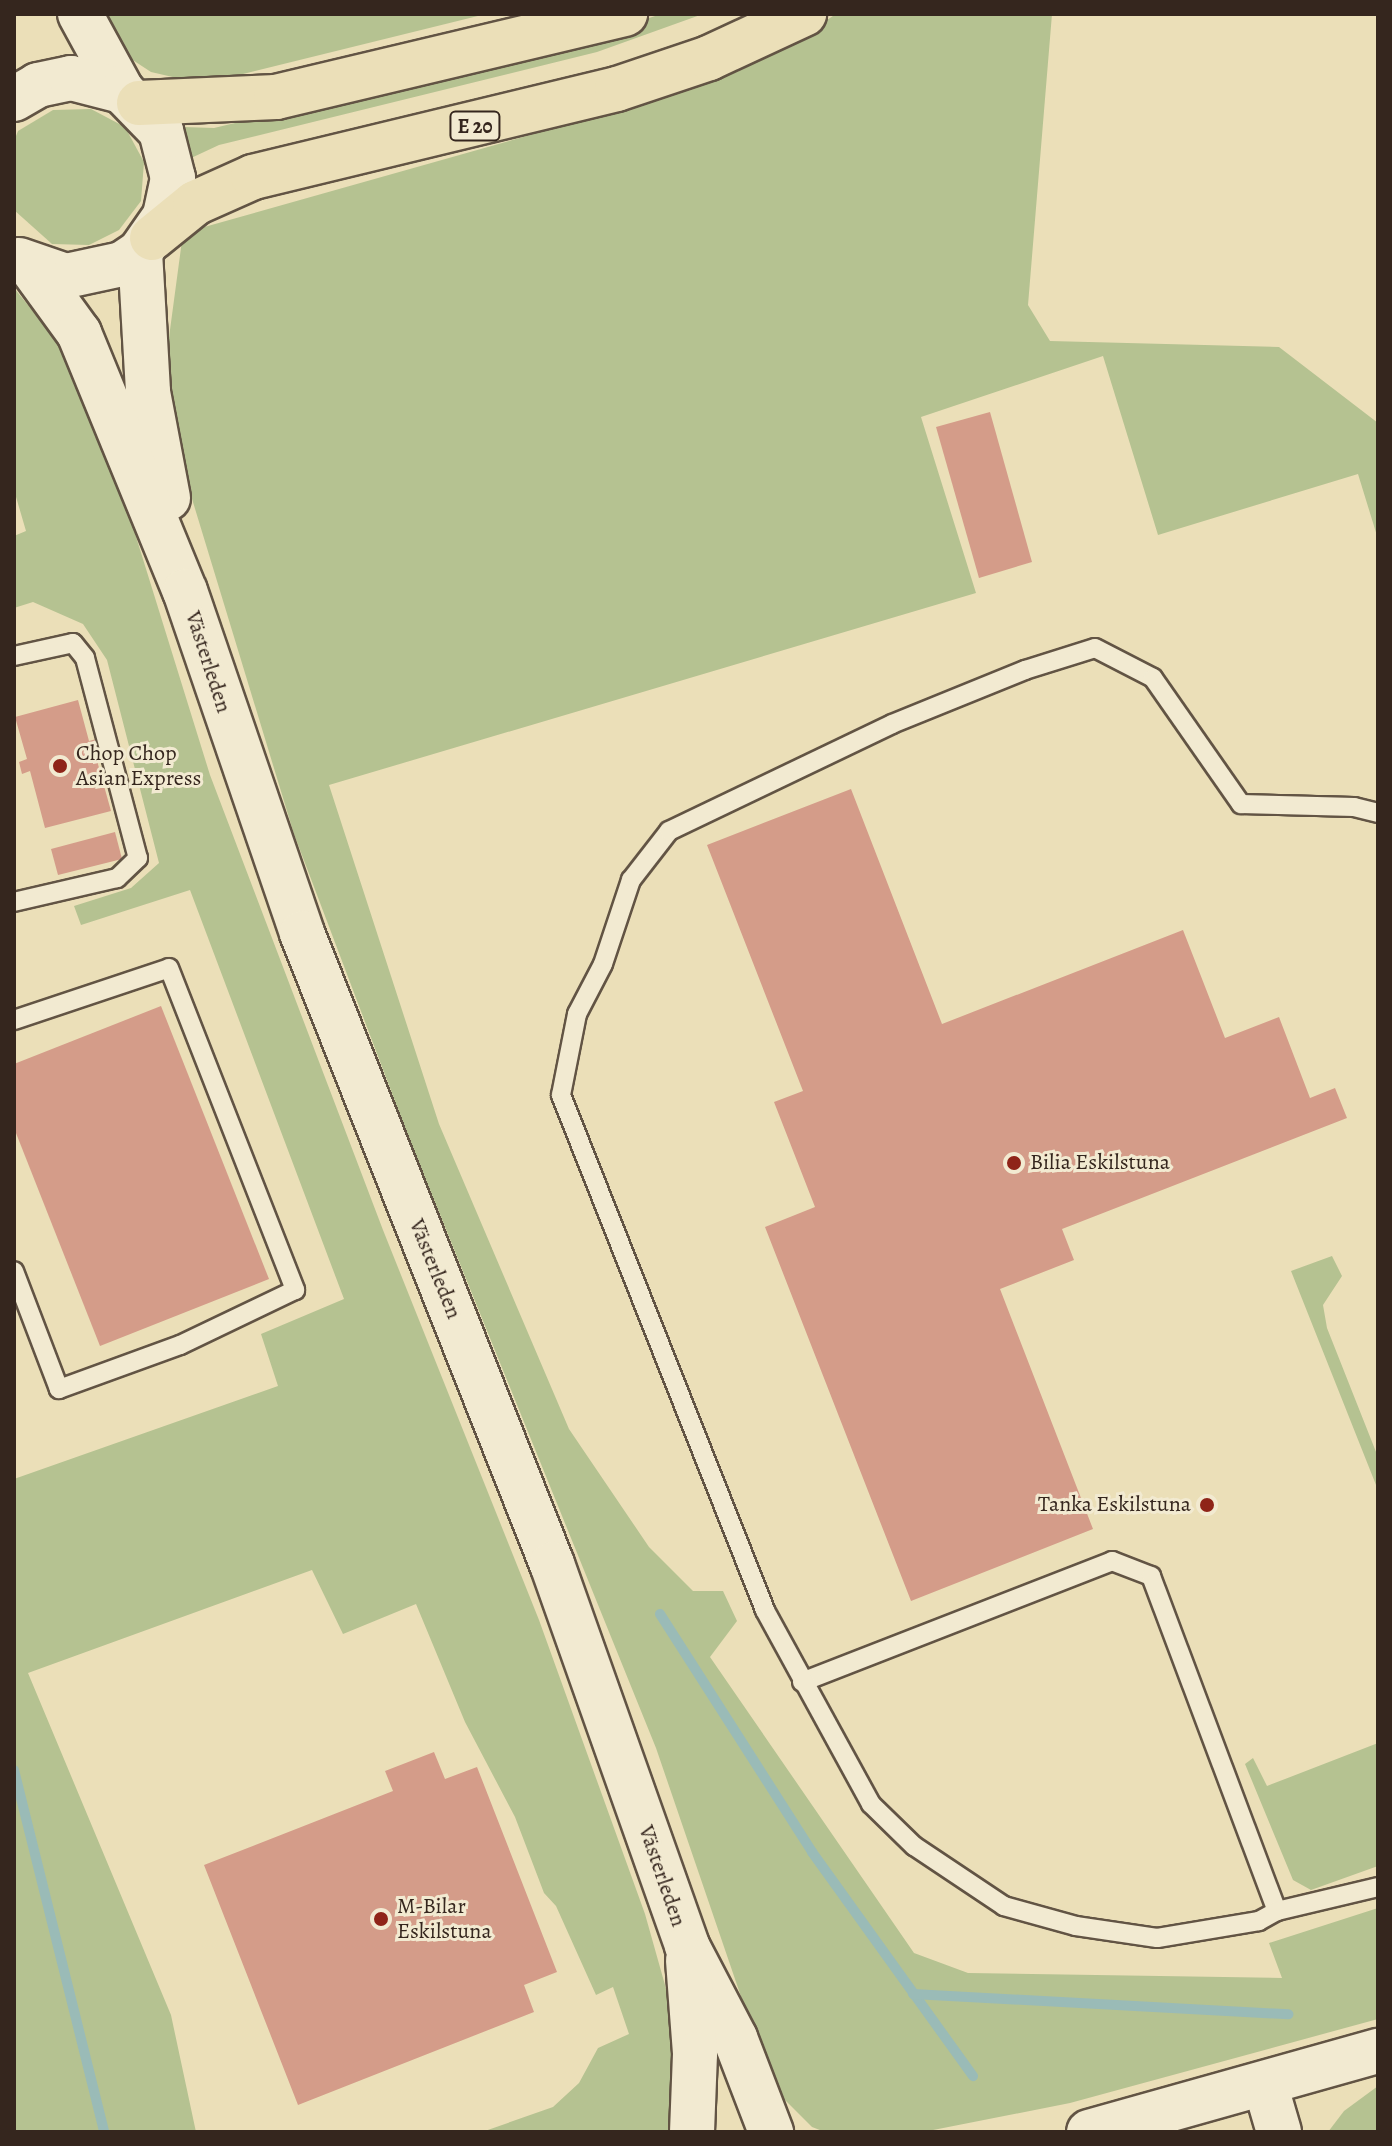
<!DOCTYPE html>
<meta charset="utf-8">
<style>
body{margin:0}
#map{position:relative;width:1392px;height:2146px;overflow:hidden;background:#ebdfb8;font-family:Alegreya,serif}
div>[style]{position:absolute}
.green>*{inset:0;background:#b5c291}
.stream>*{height:10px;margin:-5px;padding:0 5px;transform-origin:5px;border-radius:5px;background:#9abbb7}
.building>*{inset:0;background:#d49c89}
.roads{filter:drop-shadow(2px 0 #625444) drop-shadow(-2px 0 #625444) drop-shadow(0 2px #625444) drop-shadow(0 -2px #625444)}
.service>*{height:18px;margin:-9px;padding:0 9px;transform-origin:9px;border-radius:9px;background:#f2ead1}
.tertiary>*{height:44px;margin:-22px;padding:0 22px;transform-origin:22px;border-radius:22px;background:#f2ead1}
.secondary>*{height:44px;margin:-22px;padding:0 22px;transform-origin:22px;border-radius:22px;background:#f2ead1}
.trunk>*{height:44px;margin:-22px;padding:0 22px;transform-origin:22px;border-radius:22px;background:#ebdfb8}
.dots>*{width:22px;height:22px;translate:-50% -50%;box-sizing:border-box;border:4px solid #f2ead1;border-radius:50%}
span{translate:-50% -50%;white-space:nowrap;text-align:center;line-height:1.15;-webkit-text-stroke:6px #f2ead1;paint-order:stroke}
.shield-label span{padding:2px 6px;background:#f2ead1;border:2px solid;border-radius:6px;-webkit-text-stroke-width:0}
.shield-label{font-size:20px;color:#35261e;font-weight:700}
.street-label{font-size:22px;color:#35261e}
.poi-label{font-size:22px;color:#35261e}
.left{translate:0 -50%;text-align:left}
.right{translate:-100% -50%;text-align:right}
.frame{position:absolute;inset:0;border:16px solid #35261e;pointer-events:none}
</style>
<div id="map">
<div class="green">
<div style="clip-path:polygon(98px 14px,486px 14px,223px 79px,190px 81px,151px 72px,122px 53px)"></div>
<div style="clip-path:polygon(661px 14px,703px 14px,597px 52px,219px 145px,189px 159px,178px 132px,183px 127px,214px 128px,590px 38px)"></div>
<div style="clip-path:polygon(836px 14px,1052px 14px,1028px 305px,1050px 341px,1279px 347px,1378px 423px,1378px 539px,1358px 474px,1158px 535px,1103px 356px,921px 417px,976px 593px,329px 785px,439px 1124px,569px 1429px,649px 1547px,693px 1591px,723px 1591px,737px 1621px,710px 1657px,914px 1953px,968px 1973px,1282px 1978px,1269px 1943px,1378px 1908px,1378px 2019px,1070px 2103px,923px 2132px,825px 2132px,812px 2127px,781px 2096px,761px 2055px,656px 1748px,407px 1133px,294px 834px,161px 397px,183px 233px,622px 109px,777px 53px)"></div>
<div style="clip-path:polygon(91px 109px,125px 127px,144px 162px,141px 201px,119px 230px,89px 245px,52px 244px,14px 210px,14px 141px,18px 131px,53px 110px)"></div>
<div style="clip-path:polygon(14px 288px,58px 342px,106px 440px,210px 775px,383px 1230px,539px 1620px,645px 1914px,674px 2017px,675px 2122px,668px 2132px,482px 2132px,553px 2107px,579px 2083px,598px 2048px,629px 2034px,613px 1987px,596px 1995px,556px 1906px,544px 1893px,515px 1817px,465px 1722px,416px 1604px,343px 1634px,312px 1570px,28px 1673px,171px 2015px,196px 2132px,14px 2132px,14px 1479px,278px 1386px,261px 1334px,344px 1299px,190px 890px,81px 925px,74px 906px,131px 888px,159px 863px,107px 660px,83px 624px,33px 602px,14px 608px,14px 536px,26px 531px,14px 490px)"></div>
<div style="clip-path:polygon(1332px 1256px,1342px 1276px,1323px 1305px,1327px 1328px,1378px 1457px,1378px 1490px,1291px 1271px)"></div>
<div style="clip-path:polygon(1378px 1743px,1378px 1866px,1311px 1890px,1293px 1880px,1245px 1764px,1253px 1758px,1267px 1786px)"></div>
<div style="clip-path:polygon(1378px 2086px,1378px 2132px,1328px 2132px,1344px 2111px)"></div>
</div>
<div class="stream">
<div style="left:660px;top:1614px;width:282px;rotate:57.4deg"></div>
<div style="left:812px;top:1852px;width:276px;rotate:54.3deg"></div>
<div style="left:14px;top:1770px;width:373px;rotate:76deg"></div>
<div style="left:913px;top:1994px;width:376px;rotate:3.1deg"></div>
</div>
<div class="building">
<div style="clip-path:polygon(990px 412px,1032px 562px,979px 578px,936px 427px)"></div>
<div style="clip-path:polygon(78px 700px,89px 741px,100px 738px,105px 754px,96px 757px,111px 811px,45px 828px,30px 771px,22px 774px,19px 762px,27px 759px,15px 717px)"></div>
<div style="clip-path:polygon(851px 789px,942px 1024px,1183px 930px,1225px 1038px,1279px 1017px,1310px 1098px,1335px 1088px,1347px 1118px,1062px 1229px,1074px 1260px,1000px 1289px,1093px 1529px,911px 1601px,765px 1227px,815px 1207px,774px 1102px,803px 1091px,707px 845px)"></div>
<div style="clip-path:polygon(115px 832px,122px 859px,58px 875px,51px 849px)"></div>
<div style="clip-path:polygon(161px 1006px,269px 1279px,100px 1346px,14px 1128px,14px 1064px)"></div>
<div style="clip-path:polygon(434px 1752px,445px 1779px,477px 1767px,557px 1972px,524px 1985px,534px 2012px,298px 2105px,204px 1865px,393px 1791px,385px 1771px)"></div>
</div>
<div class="roads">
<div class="service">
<div style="left:14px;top:656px;width:60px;rotate:-12.4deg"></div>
<div style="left:73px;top:643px;width:19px;rotate:51deg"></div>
<div style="left:85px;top:658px;width:207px;rotate:75.2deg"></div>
<div style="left:138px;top:858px;width:29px;rotate:136deg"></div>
<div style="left:117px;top:878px;width:106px;rotate:166.9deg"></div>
<div style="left:14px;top:1020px;width:163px;rotate:-18.5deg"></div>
<div style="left:169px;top:968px;width:346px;rotate:68.6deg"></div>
<div style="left:295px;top:1290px;width:127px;rotate:154.4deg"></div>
<div style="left:180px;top:1345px;width:129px;rotate:160deg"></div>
<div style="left:59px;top:1389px;width:126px;rotate:-110.9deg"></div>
<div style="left:802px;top:1682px;width:333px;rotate:-21.3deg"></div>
<div style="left:1112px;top:1561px;width:42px;rotate:21deg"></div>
<div style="left:1151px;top:1576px;width:358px;rotate:69.4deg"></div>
<div style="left:1277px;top:1911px;width:104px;rotate:-13.4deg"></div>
<div style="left:1277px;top:1911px;width:21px;rotate:151deg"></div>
<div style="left:1259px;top:1921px;width:103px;rotate:170.5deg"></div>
<div style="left:1157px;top:1938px;width:82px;rotate:-171.6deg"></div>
<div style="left:1076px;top:1926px;width:75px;rotate:-164.5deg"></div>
<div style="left:1004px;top:1906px;width:108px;rotate:-146.3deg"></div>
<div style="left:914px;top:1846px;width:60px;rotate:-135.7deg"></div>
<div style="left:871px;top:1804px;width:221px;rotate:-118.7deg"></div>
<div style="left:765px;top:1610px;width:554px;rotate:-111.61deg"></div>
<div style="left:561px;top:1095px;width:83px;rotate:-78.8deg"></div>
<div style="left:577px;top:1014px;width:56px;rotate:-62.5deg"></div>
<div style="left:603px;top:964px;width:89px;rotate:-71.6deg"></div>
<div style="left:631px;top:880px;width:62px;rotate:-52.2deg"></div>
<div style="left:669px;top:831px;width:247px;rotate:-25.6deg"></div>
<div style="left:892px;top:724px;width:144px;rotate:-22.1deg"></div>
<div style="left:1025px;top:670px;width:73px;rotate:-17.4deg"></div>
<div style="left:1095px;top:648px;width:65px;rotate:27.3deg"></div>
<div style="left:1153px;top:678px;width:154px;rotate:55.1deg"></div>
<div style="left:1241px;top:804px;width:113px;rotate:1.5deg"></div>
<div style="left:1354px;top:807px;width:25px;rotate:14deg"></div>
</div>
<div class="tertiary">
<div style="left:1265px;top:2084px;width:50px;rotate:73.7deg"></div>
<div style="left:1089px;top:2132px;width:300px;rotate:-15.7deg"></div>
</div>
<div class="secondary">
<div style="left:80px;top:14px;width:88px;rotate:61.4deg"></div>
<div style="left:14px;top:99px;width:28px;rotate:-30deg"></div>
<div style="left:38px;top:85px;width:34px;rotate:-12deg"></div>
<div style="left:71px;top:78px;width:53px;rotate:14.3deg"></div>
<div style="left:122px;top:91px;width:56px;rotate:45.7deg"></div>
<div style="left:161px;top:131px;width:49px;rotate:75.7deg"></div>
<div style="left:173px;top:178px;width:39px;rotate:102deg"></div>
<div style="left:165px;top:216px;width:44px;rotate:124.8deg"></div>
<div style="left:140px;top:252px;width:22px;rotate:146deg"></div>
<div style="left:122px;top:264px;width:57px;rotate:167.9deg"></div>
<div style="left:66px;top:276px;width:50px;rotate:-161.2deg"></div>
<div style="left:140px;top:252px;width:140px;rotate:86.7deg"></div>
<div style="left:148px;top:392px;width:108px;rotate:79.3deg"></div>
<div style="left:31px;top:267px;width:82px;rotate:54deg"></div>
<div style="left:79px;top:333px;width:279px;rotate:67.7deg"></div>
<div style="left:185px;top:591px;width:361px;rotate:71.1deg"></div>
<div style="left:302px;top:933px;width:679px;rotate:68.39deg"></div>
<div style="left:552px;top:1564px;width:405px;rotate:70.5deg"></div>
<div style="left:687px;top:1946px;width:104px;rotate:62.4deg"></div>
<div style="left:735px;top:2038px;width:101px;rotate:69deg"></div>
<div style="left:688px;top:1960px;width:94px;rotate:85.7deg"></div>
<div style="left:695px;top:2054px;width:78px;rotate:92.2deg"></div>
</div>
<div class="trunk">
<div style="left:139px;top:103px;width:137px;rotate:-2.5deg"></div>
<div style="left:276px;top:97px;width:359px;rotate:-13.4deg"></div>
<div style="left:152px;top:238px;width:55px;rotate:-39.1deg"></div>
<div style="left:195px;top:203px;width:64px;rotate:-24.1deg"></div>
<div style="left:253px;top:177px;width:374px;rotate:-13.6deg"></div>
<div style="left:617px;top:89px;width:97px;rotate:-18.6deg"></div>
<div style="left:709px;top:58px;width:105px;rotate:-24.9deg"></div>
</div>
</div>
<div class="dots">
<div style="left:60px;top:766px;background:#8f2418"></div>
<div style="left:1014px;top:1163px;background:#8f2418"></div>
<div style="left:1207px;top:1505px;background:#8f2418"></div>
<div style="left:381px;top:1919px;background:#8f2418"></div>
</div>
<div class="shield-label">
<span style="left:475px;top:126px">E 20</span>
</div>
<div class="street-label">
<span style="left:208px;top:662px;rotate:72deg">Västerleden</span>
<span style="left:435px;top:1269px;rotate:68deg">Västerleden</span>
<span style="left:662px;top:1876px;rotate:71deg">Västerleden</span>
</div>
<div class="poi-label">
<span class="left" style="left:76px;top:766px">Chop Chop<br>Asian Express</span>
<span class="left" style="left:1030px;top:1163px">Bilia Eskilstuna</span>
<span class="right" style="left:1191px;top:1505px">Tanka Eskilstuna</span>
<span class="left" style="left:397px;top:1919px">M-Bilar<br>Eskilstuna</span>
</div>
<div class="frame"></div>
</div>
